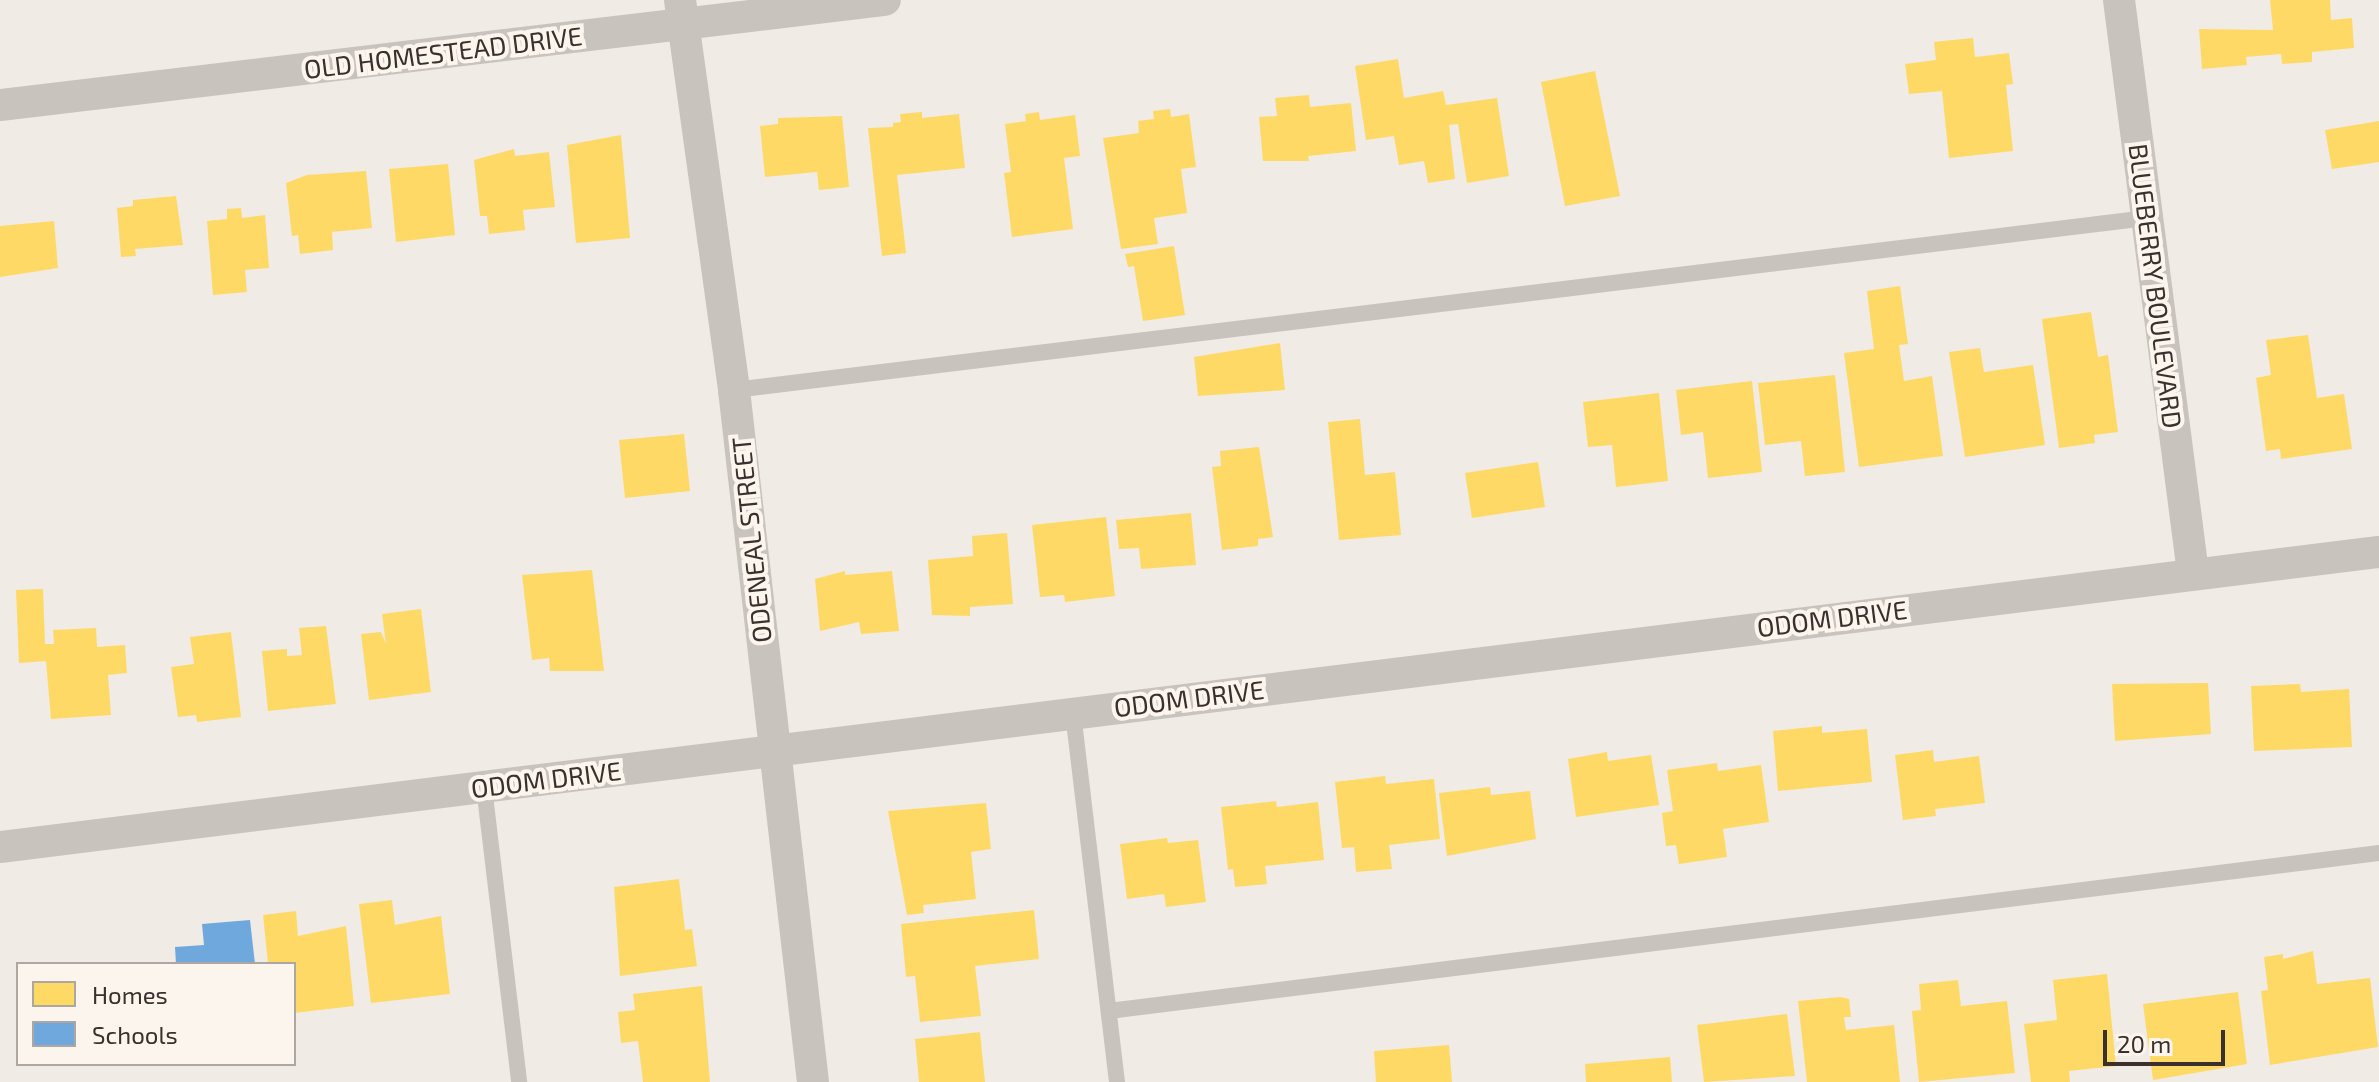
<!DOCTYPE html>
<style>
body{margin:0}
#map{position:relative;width:2379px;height:1082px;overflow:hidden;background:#f0ebe5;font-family:"Exo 2",sans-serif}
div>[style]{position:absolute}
.homes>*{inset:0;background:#ffd966}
.schools>*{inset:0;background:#6fa8dc}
.service>*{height:16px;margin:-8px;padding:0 8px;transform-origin:8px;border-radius:8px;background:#c9c3be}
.minor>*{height:32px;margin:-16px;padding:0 16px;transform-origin:16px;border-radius:16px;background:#c9c3be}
span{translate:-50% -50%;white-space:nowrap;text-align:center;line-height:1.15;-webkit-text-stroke:8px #fbf5ee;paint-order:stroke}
.street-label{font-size:26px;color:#3b302b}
.legend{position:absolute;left:16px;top:962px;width:280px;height:104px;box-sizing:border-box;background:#fbf5ee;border:2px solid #aea6a0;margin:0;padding:10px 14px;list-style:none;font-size:24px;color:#3b302b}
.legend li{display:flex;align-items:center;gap:16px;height:40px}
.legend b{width:40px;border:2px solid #aea6a0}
.scale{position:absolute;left:2103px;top:1030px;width:122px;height:36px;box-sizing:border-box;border:4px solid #3b302b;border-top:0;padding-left:10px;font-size:24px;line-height:28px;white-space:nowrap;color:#3b302b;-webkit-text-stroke:6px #fbf5ee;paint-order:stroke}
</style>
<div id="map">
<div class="homes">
<div style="clip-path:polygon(2270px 0,2330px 0,2331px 20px,2352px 18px,2354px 48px,2312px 52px,2312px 62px,2282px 64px,2281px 54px,2246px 57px,2247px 65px,2202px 69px,2199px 29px,2273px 30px)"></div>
<div style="clip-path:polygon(1973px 38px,1975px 57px,2009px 53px,2013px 84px,2006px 85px,2013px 151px,1949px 158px,1942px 91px,1909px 94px,1905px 64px,1936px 60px,1934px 42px)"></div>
<div style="clip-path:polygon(1398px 59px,1404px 98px,1443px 91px,1446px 105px,1497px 98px,1509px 176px,1467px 183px,1458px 124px,1449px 125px,1455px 179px,1428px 183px,1424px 161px,1399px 165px,1394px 136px,1366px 140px,1355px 66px)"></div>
<div style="clip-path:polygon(1595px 71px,1620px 196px,1565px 206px,1541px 82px)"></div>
<div style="clip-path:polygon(1309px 95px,1310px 107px,1351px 103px,1356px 151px,1308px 156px,1309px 161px,1263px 161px,1259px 117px,1277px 116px,1275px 98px)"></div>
<div style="clip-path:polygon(1170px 109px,1171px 117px,1189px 114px,1196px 167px,1181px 169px,1187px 213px,1154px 218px,1158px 244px,1121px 249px,1103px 138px,1139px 133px,1138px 121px,1154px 119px,1153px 111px)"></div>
<div style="clip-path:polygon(922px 112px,922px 118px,959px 114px,965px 168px,897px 175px,906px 253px,882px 256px,868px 128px,893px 127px,893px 123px,901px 122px,900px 114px)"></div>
<div style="clip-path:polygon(1039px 112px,1040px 120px,1075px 115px,1080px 156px,1064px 158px,1073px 229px,1012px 237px,1004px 173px,1011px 172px,1005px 124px,1026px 121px,1025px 114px)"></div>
<div style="clip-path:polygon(842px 116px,849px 187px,819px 190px,817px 172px,765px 177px,760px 126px,778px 124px,778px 118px)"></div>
<div style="clip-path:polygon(2379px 121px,2379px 162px,2332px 169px,2325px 130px)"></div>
<div style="clip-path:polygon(621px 135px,630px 238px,576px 243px,567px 145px)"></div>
<div style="clip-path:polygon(514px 149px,515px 156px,549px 152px,555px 207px,523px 210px,525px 230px,489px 234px,487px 216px,480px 216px,474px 160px)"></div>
<div style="clip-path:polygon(448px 164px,455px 235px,396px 242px,389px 169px)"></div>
<div style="clip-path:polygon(366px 171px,372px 228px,332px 232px,333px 250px,300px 254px,298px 235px,292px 236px,286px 183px,307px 175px)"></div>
<div style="clip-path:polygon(176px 196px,183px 245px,135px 249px,136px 256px,121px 257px,117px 208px,133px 206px,133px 200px)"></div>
<div style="clip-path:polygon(241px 208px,242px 218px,265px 215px,269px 268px,245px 270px,247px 292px,213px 295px,207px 221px,227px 219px,227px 209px)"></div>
<div style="clip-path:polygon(54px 221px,58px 268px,0 277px,0 226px)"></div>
<div style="clip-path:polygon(1174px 246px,1185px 315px,1143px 321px,1134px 266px,1128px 267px,1125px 254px)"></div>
<div style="clip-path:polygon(1900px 286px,1908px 344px,1899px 345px,1904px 381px,1932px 376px,1943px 456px,1859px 467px,1844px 353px,1874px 349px,1867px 291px)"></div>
<div style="clip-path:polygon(2091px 312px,2098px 357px,2108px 355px,2118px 432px,2094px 435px,2095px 443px,2059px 448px,2042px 319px)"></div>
<div style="clip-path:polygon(2308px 335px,2317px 398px,2344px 394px,2352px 449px,2281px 459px,2280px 449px,2266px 451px,2256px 378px,2271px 375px,2266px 340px)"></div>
<div style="clip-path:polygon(1280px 343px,1285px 390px,1198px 396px,1194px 357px)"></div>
<div style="clip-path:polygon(1980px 348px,1984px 372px,2033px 365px,2045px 445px,1965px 457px,1949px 352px)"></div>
<div style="clip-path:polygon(1835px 375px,1845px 472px,1805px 476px,1801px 441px,1765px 445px,1758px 383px)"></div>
<div style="clip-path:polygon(1752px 381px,1762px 472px,1708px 478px,1703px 432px,1681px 435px,1676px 390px)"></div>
<div style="clip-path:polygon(1659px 393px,1668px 481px,1616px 487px,1612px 445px,1588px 447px,1583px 402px)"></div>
<div style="clip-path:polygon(1360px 419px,1365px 475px,1395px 472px,1401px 535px,1339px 540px,1328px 422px)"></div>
<div style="clip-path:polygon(684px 434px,690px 491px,625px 498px,619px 440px)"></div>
<div style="clip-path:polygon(1259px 447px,1273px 537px,1258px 539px,1258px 546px,1222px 550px,1212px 467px,1221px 466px,1220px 451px)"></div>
<div style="clip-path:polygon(1538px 462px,1545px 507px,1472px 518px,1465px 473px)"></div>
<div style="clip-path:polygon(1191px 513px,1196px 565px,1141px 569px,1139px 548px,1119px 549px,1116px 520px)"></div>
<div style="clip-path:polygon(1106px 517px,1115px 596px,1065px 602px,1064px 595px,1040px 597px,1032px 525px)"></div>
<div style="clip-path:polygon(1007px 533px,1013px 604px,970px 607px,970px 616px,932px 615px,928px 560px,973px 556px,972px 536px)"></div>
<div style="clip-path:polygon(592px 570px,604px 671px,550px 671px,549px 658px,532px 660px,522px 575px)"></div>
<div style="clip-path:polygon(845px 571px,845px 575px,892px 571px,899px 631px,861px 634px,859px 622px,820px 631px,815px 579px)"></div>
<div style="clip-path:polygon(43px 589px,45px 644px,54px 644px,53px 630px,96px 628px,97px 647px,125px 645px,127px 673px,108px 675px,111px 715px,51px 719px,46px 661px,19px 663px,16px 590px)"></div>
<div style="clip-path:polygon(421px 609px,431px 692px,369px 700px,361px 634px,381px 632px,386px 644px,382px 614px)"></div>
<div style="clip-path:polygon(326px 626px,336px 704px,268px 711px,262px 651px,287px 649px,287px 656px,302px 655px,299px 628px)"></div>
<div style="clip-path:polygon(231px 632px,241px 717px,197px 722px,196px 715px,178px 717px,171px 667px,194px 664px,190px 637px)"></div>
<div style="clip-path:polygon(2208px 683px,2211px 734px,2115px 741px,2112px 684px)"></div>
<div style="clip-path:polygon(2300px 684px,2301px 692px,2349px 689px,2352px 747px,2254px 751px,2251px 686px)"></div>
<div style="clip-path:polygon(1822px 726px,1822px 733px,1867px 729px,1872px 782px,1778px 791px,1773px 731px)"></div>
<div style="clip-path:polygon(1933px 750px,1934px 762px,1979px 756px,1985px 803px,1935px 809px,1936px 816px,1903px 820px,1895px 755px)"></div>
<div style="clip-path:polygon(1607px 752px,1608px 761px,1651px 755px,1659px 805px,1576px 817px,1568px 759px)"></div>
<div style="clip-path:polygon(1717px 763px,1718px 771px,1761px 765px,1769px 822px,1723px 829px,1727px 857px,1679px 864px,1676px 845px,1666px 846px,1662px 813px,1673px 811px,1667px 770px)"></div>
<div style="clip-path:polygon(1385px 776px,1386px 784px,1434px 779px,1440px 839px,1389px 845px,1392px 869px,1356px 872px,1354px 847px,1342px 848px,1335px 782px)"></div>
<div style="clip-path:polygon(1490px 787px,1491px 795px,1530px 791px,1536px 839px,1447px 856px,1439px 793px)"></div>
<div style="clip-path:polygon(1276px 801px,1277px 807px,1318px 802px,1324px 860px,1265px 866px,1267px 884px,1235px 887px,1233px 869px,1228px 870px,1221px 807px)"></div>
<div style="clip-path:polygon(986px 803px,991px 849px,971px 852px,976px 899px,923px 905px,924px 913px,907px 915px,888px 811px)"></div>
<div style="clip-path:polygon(1167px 838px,1168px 843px,1198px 840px,1206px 902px,1166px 907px,1164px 894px,1127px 899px,1120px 844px)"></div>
<div style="clip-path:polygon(679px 879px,685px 930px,692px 929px,697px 966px,620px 976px,614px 887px)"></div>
<div style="clip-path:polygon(392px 900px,395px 925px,441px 916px,450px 994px,371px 1003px,359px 904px)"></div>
<div style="clip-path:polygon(1034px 910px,1039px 959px,975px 966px,981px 1016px,920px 1022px,915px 976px,906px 977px,901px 924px)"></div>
<div style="clip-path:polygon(296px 911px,298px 936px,346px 926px,354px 1006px,294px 1013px,294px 964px,268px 964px,263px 915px)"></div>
<div style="clip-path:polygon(2313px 951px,2317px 984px,2370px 978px,2378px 1047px,2270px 1065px,2261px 991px,2268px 990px,2264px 957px,2283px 954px,2283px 959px)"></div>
<div style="clip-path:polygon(2107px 974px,2116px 1066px,2069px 1071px,2070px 1082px,2031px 1082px,2024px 1024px,2057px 1020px,2053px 980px)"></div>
<div style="clip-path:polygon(1958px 980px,1961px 1006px,2007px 1001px,2015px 1073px,1919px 1082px,1912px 1011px,1921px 1010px,1919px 984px)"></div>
<div style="clip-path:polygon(702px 986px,710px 1082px,643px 1082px,638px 1041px,621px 1043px,618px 1012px,635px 1010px,633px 994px)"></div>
<div style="clip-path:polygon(2238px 992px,2247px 1064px,2153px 1080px,2143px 1004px)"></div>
<div style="clip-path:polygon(1840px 997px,1849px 999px,1851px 1017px,1844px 1017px,1846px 1030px,1894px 1025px,1900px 1082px,1807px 1082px,1798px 1001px)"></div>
<div style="clip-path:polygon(1787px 1014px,1795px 1076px,1704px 1082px,1697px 1025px)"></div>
<div style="clip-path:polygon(980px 1032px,985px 1082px,919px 1082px,915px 1039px)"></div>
<div style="clip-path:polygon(1449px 1045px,1452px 1082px,1376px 1082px,1374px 1051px)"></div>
<div style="clip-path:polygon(1670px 1057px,1672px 1082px,1586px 1082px,1585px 1064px)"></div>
</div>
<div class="schools">
<div style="clip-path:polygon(250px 920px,255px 964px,176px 964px,175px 947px,204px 945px,202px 924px)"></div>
</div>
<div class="service">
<div style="left:734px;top:390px;width:1423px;rotate:-6.94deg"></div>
<div style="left:1073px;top:713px;width:372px;rotate:83.2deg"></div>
<div style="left:484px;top:787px;width:297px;rotate:83.2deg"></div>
<div style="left:1109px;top:1011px;width:1280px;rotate:-7.09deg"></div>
</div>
<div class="minor">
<div style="left:680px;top:0;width:394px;rotate:82.1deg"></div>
<div style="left:734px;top:390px;width:696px;rotate:83.49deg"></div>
<div style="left:2119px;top:0;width:578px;rotate:82.64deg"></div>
<div style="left:0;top:105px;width:891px;rotate:-6.77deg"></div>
<div style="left:0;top:847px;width:2397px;rotate:-7.07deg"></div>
</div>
<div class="street-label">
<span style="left:443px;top:52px;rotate:-7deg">OLD HOMESTEAD DRIVE</span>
<span style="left:2156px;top:286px;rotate:83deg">BLUEBERRY BOULEVARD</span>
<span style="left:751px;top:540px;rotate:-96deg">ODENEAL STREET</span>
<span style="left:1832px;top:618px;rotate:-7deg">ODOM DRIVE</span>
<span style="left:1189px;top:698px;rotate:-7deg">ODOM DRIVE</span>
<span style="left:546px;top:779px;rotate:-7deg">ODOM DRIVE</span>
</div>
<ul class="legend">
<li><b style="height:22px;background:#ffd966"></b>Homes</li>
<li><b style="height:22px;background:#6fa8dc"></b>Schools</li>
</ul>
<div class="scale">20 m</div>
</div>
